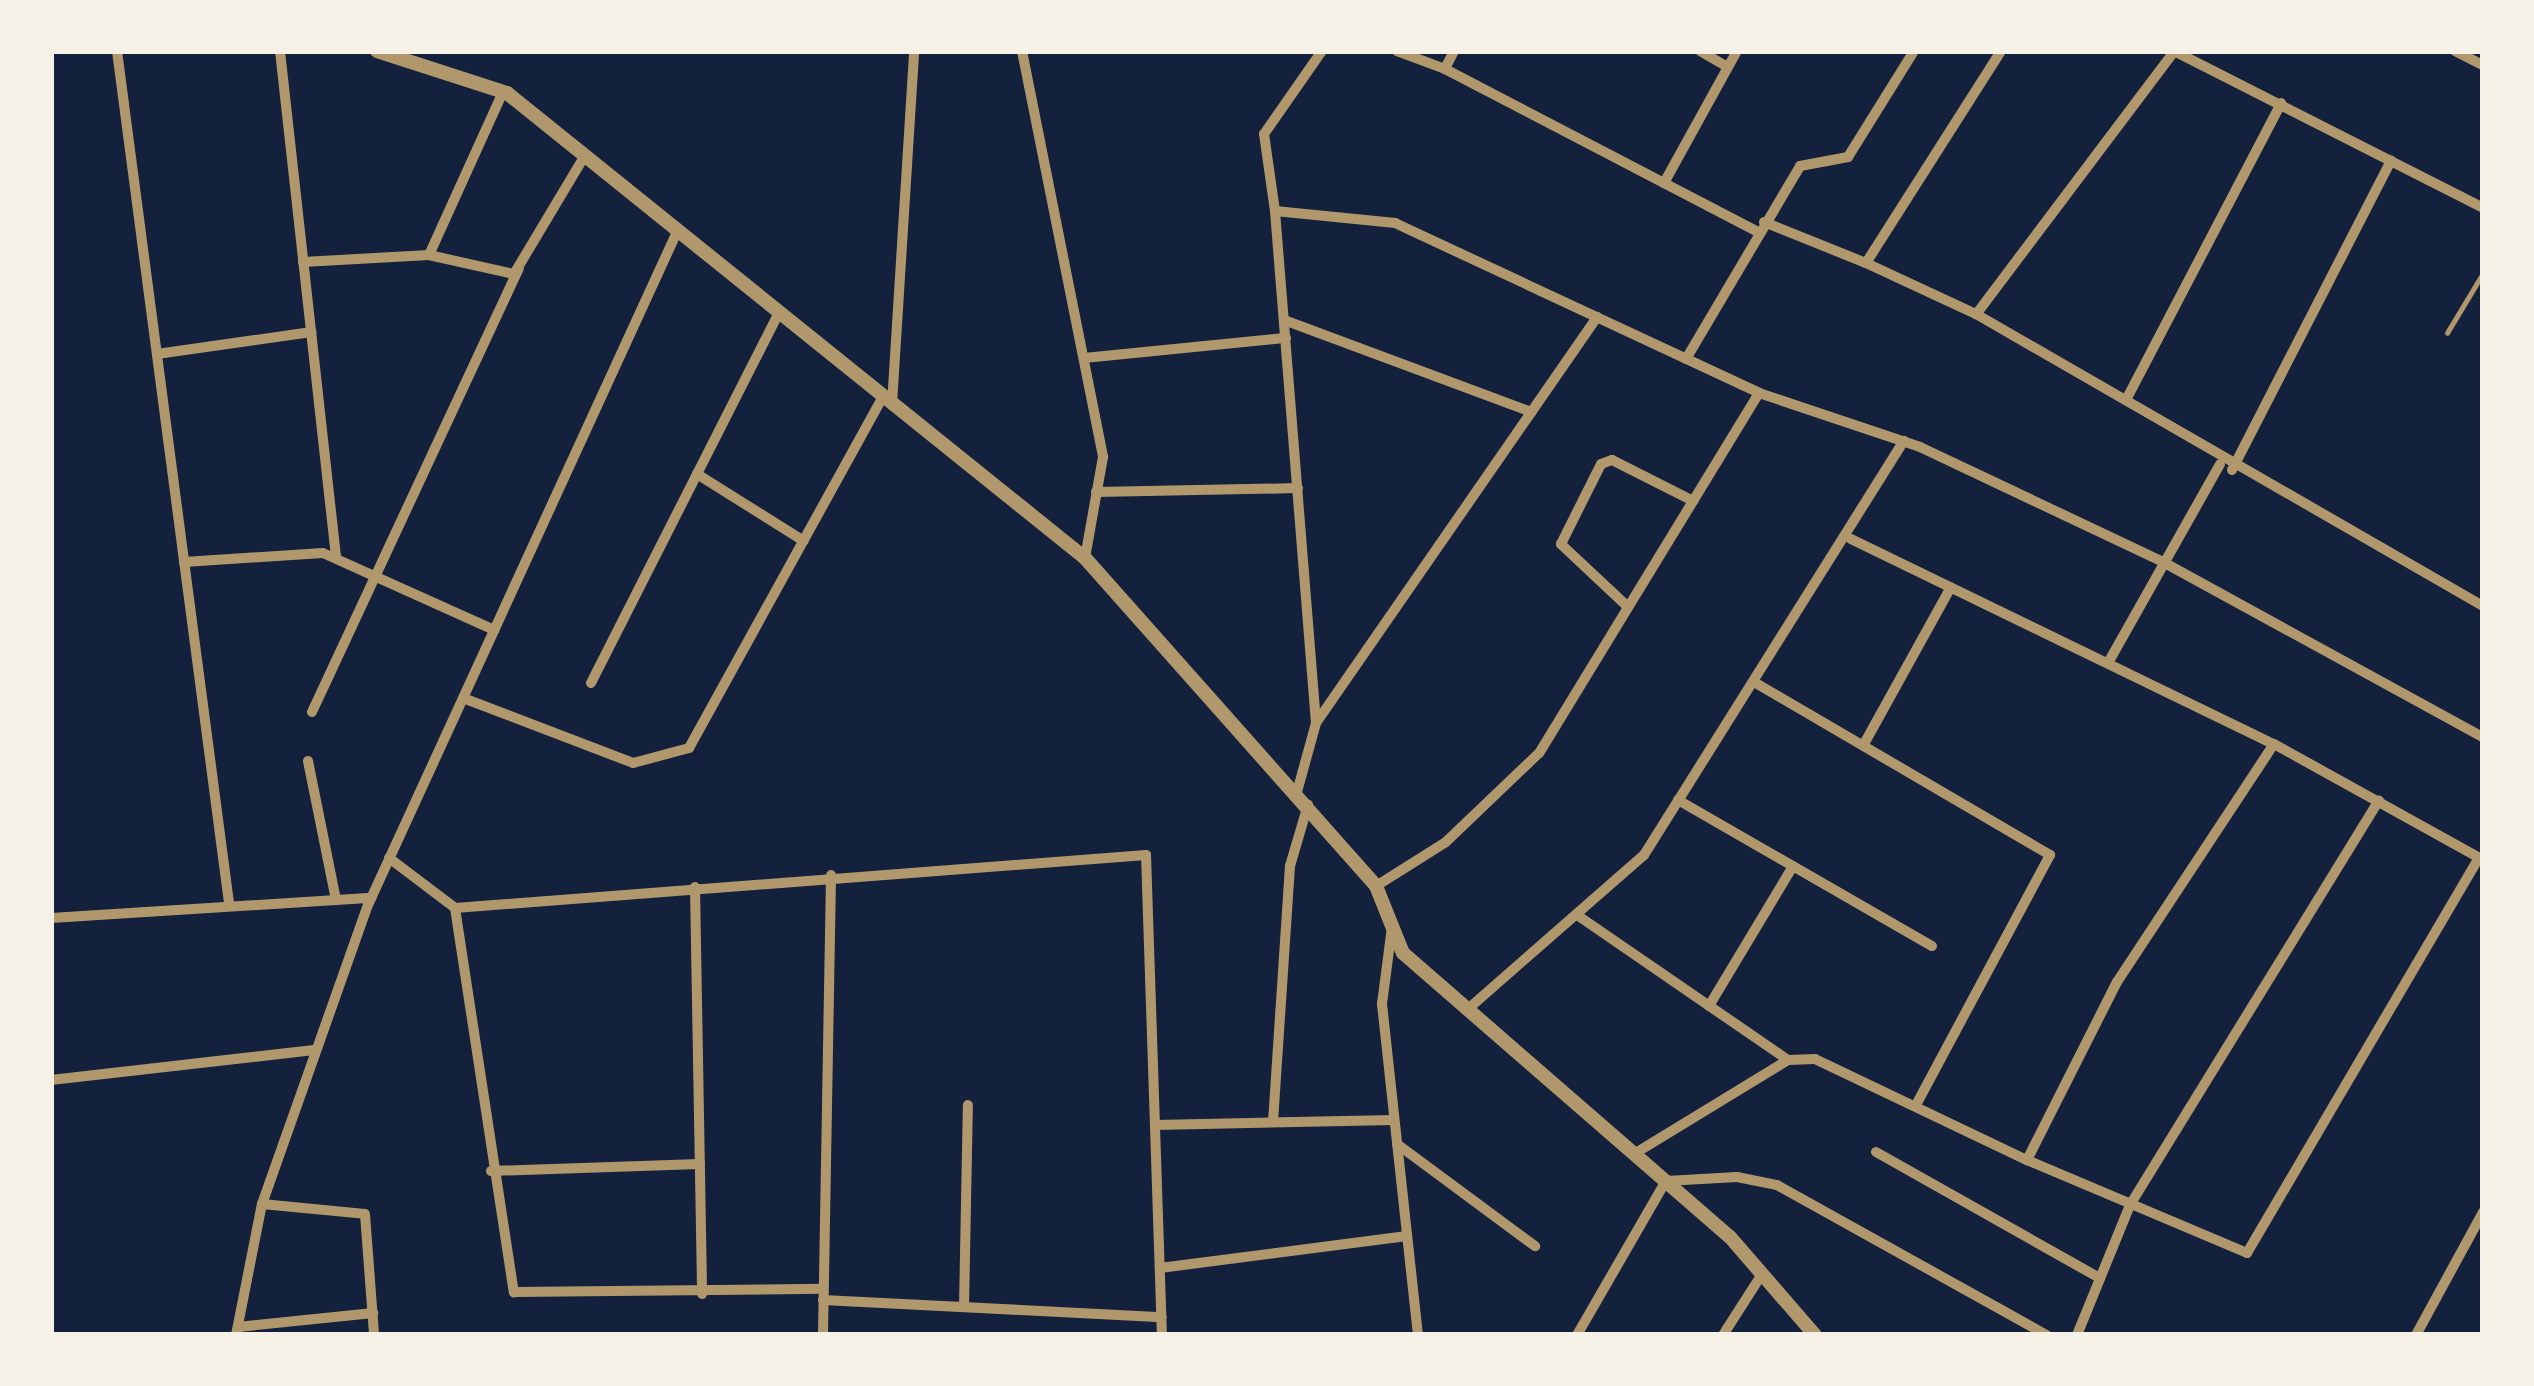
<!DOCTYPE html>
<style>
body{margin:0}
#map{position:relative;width:2534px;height:1386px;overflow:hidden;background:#14213d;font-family:Signika,sans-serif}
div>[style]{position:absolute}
.service>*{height:4.5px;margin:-2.25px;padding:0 2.25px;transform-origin:2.25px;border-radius:2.25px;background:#b1986c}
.minor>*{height:10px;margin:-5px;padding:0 5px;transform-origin:5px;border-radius:5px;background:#b1986c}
.tertiary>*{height:14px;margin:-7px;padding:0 7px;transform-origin:7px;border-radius:7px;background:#b1986c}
span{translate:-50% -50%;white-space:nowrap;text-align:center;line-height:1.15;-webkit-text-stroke:12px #f6f1e7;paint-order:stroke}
.frame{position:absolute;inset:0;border:54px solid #f6f1e7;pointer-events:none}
</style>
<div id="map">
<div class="service">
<div style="left:2447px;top:333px;width:70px;rotate:-59deg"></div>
</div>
<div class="minor">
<div style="left:117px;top:51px;width:859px;rotate:82.51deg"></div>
<div style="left:280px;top:51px;width:509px;rotate:83.68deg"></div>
<div style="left:1022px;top:51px;width:414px;rotate:78.7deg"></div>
<div style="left:1103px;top:457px;width:103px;rotate:100.1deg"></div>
<div style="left:1397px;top:51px;width:51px;rotate:20.6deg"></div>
<div style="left:1454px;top:51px;width:20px;rotate:117deg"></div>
<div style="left:1445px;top:69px;width:353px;rotate:27.5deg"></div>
<div style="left:1700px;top:51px;width:32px;rotate:30deg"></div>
<div style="left:2174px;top:51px;width:347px;rotate:26.9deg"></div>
<div style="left:2455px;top:51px;width:31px;rotate:27deg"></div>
<div style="left:2173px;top:53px;width:327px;rotate:127deg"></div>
<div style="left:1976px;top:314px;width:585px;rotate:29.94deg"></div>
<div style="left:1664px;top:183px;width:151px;rotate:-61.1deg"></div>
<div style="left:1275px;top:211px;width:78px;rotate:-98.1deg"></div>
<div style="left:1264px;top:134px;width:101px;rotate:-55.1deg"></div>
<div style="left:1764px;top:222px;width:110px;rotate:21.9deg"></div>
<div style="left:1866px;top:263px;width:251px;rotate:-57.5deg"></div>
<div style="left:429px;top:255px;width:179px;rotate:-65.6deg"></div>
<div style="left:303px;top:262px;width:126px;rotate:-3.2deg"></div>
<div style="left:429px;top:255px;width:87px;rotate:12.6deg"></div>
<div style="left:514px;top:274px;width:136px;rotate:-59.1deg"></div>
<div style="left:1866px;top:263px;width:121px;rotate:24.9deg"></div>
<div style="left:1284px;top:320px;width:264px;rotate:20.4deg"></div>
<div style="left:157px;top:354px;width:156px;rotate:-8.1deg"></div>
<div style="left:1084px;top:358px;width:203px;rotate:-5.7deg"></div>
<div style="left:1686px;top:359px;width:224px;rotate:-59.4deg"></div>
<div style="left:1800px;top:166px;width:49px;rotate:-10.6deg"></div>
<div style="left:1848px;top:157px;width:125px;rotate:-58.1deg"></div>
<div style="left:1759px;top:393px;width:170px;rotate:18.5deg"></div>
<div style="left:1920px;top:447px;width:269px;rotate:25.3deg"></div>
<div style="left:2163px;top:562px;width:365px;rotate:28.7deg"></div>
<div style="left:2126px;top:400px;width:335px;rotate:-62.4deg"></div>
<div style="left:892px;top:404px;width:354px;rotate:-86.4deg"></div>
<div style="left:2232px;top:470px;width:348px;rotate:-62.8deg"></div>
<div style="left:697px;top:474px;width:126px;rotate:32.1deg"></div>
<div style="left:1096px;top:492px;width:202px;rotate:-1.1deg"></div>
<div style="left:1851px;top:539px;width:470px;rotate:25.9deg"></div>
<div style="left:2274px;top:744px;width:239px;rotate:29deg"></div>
<div style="left:184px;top:562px;width:139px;rotate:-3.7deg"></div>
<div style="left:323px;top:553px;width:188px;rotate:24.2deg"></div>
<div style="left:1628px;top:607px;width:92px;rotate:-136.8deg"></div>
<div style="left:1561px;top:544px;width:89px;rotate:-63.4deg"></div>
<div style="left:1601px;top:464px;width:12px;rotate:-20deg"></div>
<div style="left:1612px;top:460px;width:91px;rotate:26.8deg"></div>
<div style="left:2108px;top:663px;width:228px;rotate:-60.6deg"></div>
<div style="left:1754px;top:682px;width:343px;rotate:30.3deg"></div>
<div style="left:2050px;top:855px;width:284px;rotate:118.2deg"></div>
<div style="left:591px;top:683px;width:415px;rotate:-63.1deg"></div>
<div style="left:463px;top:698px;width:182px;rotate:20.9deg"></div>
<div style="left:633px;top:763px;width:58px;rotate:-15deg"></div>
<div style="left:689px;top:748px;width:401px;rotate:-61.1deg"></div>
<div style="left:312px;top:712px;width:489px;rotate:-65deg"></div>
<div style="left:1316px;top:723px;width:494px;rotate:-55.3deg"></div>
<div style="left:1864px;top:744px;width:179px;rotate:-61deg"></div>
<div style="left:308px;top:761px;width:142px;rotate:78.6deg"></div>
<div style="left:1297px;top:792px;width:72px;rotate:-74.6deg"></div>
<div style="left:1316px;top:723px;width:514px;rotate:-94.58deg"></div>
<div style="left:1275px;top:211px;width:121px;rotate:5.7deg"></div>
<div style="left:1395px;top:223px;width:402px;rotate:25deg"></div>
<div style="left:1759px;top:393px;width:422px;rotate:121.4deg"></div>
<div style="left:1539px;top:753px;width:129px;rotate:136.3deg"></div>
<div style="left:1446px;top:842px;width:83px;rotate:147.8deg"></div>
<div style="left:1678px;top:800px;width:293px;rotate:29.9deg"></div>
<div style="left:389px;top:858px;width:83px;rotate:37.1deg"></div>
<div style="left:455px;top:908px;width:693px;rotate:-4.39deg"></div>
<div style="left:1146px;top:855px;width:480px;rotate:88.1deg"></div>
<div style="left:695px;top:887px;width:407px;rotate:89deg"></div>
<div style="left:455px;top:908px;width:389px;rotate:81.3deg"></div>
<div style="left:514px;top:1292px;width:309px;rotate:-0.6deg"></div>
<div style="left:1577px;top:915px;width:256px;rotate:34.5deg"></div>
<div style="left:1788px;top:1060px;width:180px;rotate:148.6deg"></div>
<div style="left:51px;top:918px;width:321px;rotate:-3.6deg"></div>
<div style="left:1392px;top:927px;width:78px;rotate:97.4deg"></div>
<div style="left:1382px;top:1004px;width:333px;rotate:83.8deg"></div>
<div style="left:1709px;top:1006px;width:163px;rotate:-59deg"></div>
<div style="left:1468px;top:1009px;width:234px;rotate:-41.2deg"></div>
<div style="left:1644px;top:855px;width:489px;rotate:-57.9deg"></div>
<div style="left:1788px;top:1060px;width:27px;rotate:-2deg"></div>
<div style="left:1815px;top:1059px;width:235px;rotate:25.5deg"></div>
<div style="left:2027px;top:1160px;width:199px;rotate:-63.2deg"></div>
<div style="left:2117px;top:982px;width:285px;rotate:-56.6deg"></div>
<div style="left:51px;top:1080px;width:267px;rotate:-6.5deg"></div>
<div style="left:1273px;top:1122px;width:257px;rotate:-86.2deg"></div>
<div style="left:1290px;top:866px;width:64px;rotate:-73.6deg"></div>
<div style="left:1155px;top:1125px;width:239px;rotate:-1.2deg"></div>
<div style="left:1397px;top:1144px;width:172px;rotate:36.5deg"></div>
<div style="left:1876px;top:1152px;width:257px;rotate:29.4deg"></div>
<div style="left:2027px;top:1160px;width:239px;rotate:22.9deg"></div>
<div style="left:2247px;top:1253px;width:458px;rotate:-59.6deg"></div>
<div style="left:491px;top:1171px;width:209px;rotate:-1.9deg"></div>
<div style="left:262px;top:1204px;width:103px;rotate:5.5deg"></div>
<div style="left:365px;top:1214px;width:121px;rotate:85.7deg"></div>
<div style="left:1160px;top:1268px;width:249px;rotate:-7.4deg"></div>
<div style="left:823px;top:1300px;width:339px;rotate:2.9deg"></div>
<div style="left:964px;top:1307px;width:202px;rotate:-88.9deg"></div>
<div style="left:238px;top:1327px;width:136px;rotate:-5.9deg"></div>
<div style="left:236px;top:1335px;width:134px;rotate:-78.8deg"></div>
<div style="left:262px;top:1204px;width:317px;rotate:-70.5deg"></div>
<div style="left:368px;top:905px;width:741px;rotate:-65.34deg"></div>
<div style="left:823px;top:1335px;width:460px;rotate:-89deg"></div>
<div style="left:1577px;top:1335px;width:178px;rotate:-60deg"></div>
<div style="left:1666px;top:1181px;width:71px;rotate:-3.2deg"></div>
<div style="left:1737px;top:1177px;width:41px;rotate:11.3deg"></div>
<div style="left:1777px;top:1185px;width:309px;rotate:29.1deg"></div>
<div style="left:1723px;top:1335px;width:72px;rotate:-57.4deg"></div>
<div style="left:2077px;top:1335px;width:140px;rotate:-67.8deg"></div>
<div style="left:2130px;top:1205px;width:475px;rotate:-58.4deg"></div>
<div style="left:2416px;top:1335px;width:140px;rotate:-61.4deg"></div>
</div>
<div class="tertiary">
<div style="left:377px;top:51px;width:137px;rotate:17.9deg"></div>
<div style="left:507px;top:93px;width:742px;rotate:38.82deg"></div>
<div style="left:1085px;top:558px;width:438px;rotate:48.4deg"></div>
<div style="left:1376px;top:886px;width:72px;rotate:68.1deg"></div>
<div style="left:1403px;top:953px;width:433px;rotate:41deg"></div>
<div style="left:1730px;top:1237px;width:130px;rotate:49.1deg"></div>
</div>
<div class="frame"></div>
</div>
